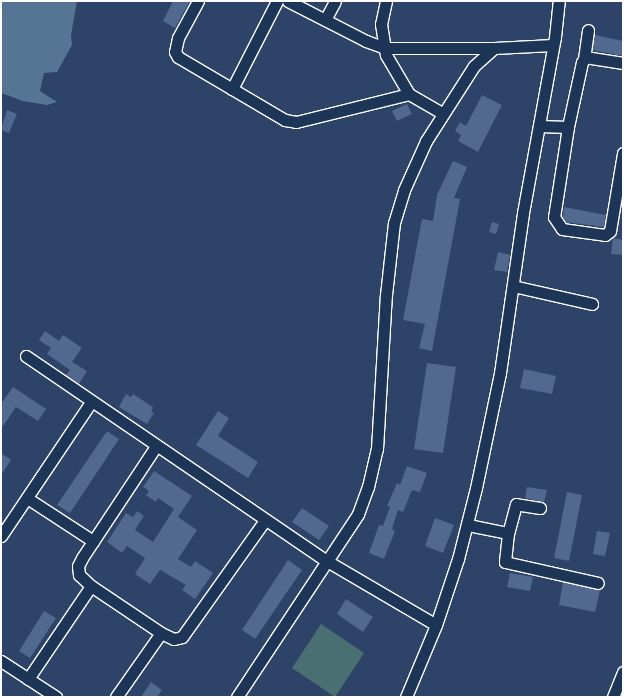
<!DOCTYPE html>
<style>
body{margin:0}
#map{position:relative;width:624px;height:698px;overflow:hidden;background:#2d4468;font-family:Sriracha,sans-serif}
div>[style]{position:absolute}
.green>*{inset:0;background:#4a6f72}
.water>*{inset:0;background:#567493}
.building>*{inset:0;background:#51688f}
.roads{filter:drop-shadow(1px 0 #fff) drop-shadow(-1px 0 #fff) drop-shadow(0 1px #fff) drop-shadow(0 -1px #fff)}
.minor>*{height:11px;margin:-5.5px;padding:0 5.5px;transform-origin:5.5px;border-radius:5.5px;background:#1d3557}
span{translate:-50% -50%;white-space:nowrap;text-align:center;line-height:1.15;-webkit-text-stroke:3px #1d3557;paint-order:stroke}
.frame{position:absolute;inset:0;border:2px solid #fff;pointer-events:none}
</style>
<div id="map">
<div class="green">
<div style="clip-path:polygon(321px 624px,364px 653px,335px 697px,292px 668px)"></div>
</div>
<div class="water">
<div style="clip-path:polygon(1px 1px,77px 1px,71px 35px,72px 45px,57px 72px,44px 73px,40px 91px,57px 102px,47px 105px,23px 101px,1px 93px)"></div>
</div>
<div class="building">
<div style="clip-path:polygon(173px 1px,190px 1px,175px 28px,163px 21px)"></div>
<div style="clip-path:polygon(595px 35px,623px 41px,623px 56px,592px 50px)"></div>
<div style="clip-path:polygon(482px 95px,502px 105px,478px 152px,458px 141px,461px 135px,455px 131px,460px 122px,466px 126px)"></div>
<div style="clip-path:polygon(407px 104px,412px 114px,397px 121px,392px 111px)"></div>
<div style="clip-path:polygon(7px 110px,17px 114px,9px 133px,1px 130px)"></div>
<div style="clip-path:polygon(453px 161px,467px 167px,454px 198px,460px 199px,432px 351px,419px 348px,425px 324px,403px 320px,422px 219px,433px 221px,437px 195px)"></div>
<div style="clip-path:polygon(564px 207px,606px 215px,604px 227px,566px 222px,563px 217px)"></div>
<div style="clip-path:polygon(492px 222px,499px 224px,496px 234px,489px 232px)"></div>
<div style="clip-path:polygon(613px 238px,623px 240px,623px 255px,611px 254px)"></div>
<div style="clip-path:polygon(498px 252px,510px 255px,507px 272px,494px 270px)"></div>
<div style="clip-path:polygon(45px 331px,59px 341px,63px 335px,82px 348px,72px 362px,87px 371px,79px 384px,66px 375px,70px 370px,47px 354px,51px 348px,39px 340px)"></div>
<div style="clip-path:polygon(427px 363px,456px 367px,443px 453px,414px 449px)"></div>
<div style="clip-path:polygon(524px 369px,556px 376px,552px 394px,520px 388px)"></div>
<div style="clip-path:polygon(13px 387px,46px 409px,38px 421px,16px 407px,1px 429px,1px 404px)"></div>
<div style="clip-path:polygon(126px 394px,131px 397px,133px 394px,153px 407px,151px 411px,154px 413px,147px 424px,119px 407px)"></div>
<div style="clip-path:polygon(218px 411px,229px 418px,218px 436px,258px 462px,248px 478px,196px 445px)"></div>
<div style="clip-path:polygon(107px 431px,119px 439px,70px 513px,57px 505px)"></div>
<div style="clip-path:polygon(1px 453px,11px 460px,1px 475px)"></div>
<div style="clip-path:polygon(407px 466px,427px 473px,420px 492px,412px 490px,403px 512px,398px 510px,392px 529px,395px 531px,384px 559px,369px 553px,379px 525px,383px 526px,390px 507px,387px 506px,397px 483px,400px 485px)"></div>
<div style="clip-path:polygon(154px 471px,192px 496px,178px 517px,197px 530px,178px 559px,191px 567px,195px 561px,213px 573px,195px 599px,182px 590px,186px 585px,160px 570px,150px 584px,135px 574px,145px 558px,127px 546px,122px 553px,107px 542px,126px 513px,133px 517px,137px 511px,144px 516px,135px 530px,153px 542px,174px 509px,158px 498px,156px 502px,146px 495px,149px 491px,143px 487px)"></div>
<div style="clip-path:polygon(527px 487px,547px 490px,544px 502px,525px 498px)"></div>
<div style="clip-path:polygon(567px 492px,582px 495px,569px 561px,554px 558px)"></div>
<div style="clip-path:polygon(302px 508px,329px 526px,319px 540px,292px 522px)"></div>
<div style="clip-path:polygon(435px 518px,454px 525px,443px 553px,425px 546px)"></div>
<div style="clip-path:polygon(597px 531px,610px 533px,605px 556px,593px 554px)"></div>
<div style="clip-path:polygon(288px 560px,302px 570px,255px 639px,242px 630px)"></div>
<div style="clip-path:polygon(510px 573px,533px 577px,530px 591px,507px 587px)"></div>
<div style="clip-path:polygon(563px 582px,600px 590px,595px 612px,559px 605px)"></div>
<div style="clip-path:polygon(346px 599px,373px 617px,363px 632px,337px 614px)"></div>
<div style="clip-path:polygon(44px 611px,56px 618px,30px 658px,19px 651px)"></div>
<div style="clip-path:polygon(151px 682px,162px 690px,157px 697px,141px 697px)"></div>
</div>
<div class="roads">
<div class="minor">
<div style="left:198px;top:1px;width:42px;rotate:118.4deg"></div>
<div style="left:178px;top:38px;width:14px;rotate:102deg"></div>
<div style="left:175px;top:52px;width:6px;rotate:59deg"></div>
<div style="left:178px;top:57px;width:124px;rotate:30.5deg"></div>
<div style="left:285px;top:120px;width:11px;rotate:10deg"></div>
<div style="left:296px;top:122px;width:116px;rotate:-13.9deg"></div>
<div style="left:409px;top:94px;width:39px;rotate:30deg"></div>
<div style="left:288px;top:1px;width:88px;rotate:27.1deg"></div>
<div style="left:366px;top:41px;width:20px;rotate:20deg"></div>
<div style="left:385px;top:48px;width:109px"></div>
<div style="left:494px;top:48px;width:59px;rotate:-2.9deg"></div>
<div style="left:386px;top:1px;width:24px;rotate:102deg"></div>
<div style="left:381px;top:24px;width:31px;rotate:81deg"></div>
<div style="left:386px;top:55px;width:45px;rotate:59.5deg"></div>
<div style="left:325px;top:20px;width:21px;rotate:-62deg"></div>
<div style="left:584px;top:59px;width:29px;rotate:-82deg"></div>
<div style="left:623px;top:63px;width:37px;rotate:-171deg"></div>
<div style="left:586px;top:57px;width:6px;rotate:129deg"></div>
<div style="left:582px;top:62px;width:66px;rotate:102.2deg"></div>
<div style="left:568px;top:127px;width:91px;rotate:98.8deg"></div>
<div style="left:554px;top:217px;width:14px;rotate:56deg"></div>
<div style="left:562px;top:229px;width:43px;rotate:7.9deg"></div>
<div style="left:605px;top:235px;width:6px;rotate:-39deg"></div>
<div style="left:610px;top:231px;width:79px;rotate:-80.5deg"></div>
<div style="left:232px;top:89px;width:99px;rotate:-62.9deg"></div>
<div style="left:539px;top:126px;width:29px;rotate:2deg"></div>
<div style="left:513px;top:286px;width:81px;rotate:12.8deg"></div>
<div style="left:26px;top:356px;width:364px;rotate:34.3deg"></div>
<div style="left:327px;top:561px;width:126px;rotate:30.4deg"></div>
<div style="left:27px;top:498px;width:79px;rotate:33.1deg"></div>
<div style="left:540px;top:508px;width:24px;rotate:-171deg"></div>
<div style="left:516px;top:504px;width:30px;rotate:105deg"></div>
<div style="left:508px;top:533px;width:29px;rotate:96deg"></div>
<div style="left:505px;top:562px;width:95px;rotate:12.7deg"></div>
<div style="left:468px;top:525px;width:41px;rotate:11.3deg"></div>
<div style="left:1px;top:536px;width:161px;rotate:-56.1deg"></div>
<div style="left:91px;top:586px;width:84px;rotate:33.9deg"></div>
<div style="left:1px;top:661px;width:66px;rotate:33.2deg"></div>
<div style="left:28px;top:679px;width:112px;rotate:-55.9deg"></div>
<div style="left:91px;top:586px;width:16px;rotate:-137deg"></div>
<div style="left:79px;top:575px;width:9px;rotate:-96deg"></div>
<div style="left:78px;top:566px;width:9px;rotate:-63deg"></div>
<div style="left:82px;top:558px;width:134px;rotate:-56.5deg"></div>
<div style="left:116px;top:697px;width:78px;rotate:-54.9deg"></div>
<div style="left:161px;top:633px;width:14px;rotate:25deg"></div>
<div style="left:174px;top:639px;width:8px;rotate:-14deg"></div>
<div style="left:182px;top:637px;width:143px;rotate:-54.6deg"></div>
<div style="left:237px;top:697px;width:219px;rotate:-56.5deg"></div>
<div style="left:358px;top:514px;width:29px;rotate:-70deg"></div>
<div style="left:368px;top:487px;width:39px;rotate:-77deg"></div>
<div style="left:377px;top:449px;width:154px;rotate:-86.7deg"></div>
<div style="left:386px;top:295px;width:72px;rotate:-83.7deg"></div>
<div style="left:394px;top:223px;width:34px;rotate:-73deg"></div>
<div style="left:404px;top:190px;width:54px;rotate:-65.8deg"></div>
<div style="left:426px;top:141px;width:89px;rotate:-57.4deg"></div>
<div style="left:474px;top:66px;width:27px;rotate:-42deg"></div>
<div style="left:406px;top:697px;width:78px;rotate:-67.4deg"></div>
<div style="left:436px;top:625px;width:70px;rotate:-71.6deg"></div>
<div style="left:458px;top:559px;width:73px;rotate:-75.8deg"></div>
<div style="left:476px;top:488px;width:117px;rotate:-78.2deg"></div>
<div style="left:500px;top:373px;width:162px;rotate:-81.8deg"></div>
<div style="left:523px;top:213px;width:179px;rotate:-79.7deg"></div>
<div style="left:555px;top:37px;width:36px;rotate:-84deg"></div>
<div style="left:613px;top:697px;width:27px;rotate:-68deg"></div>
</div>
</div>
<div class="frame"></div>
</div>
